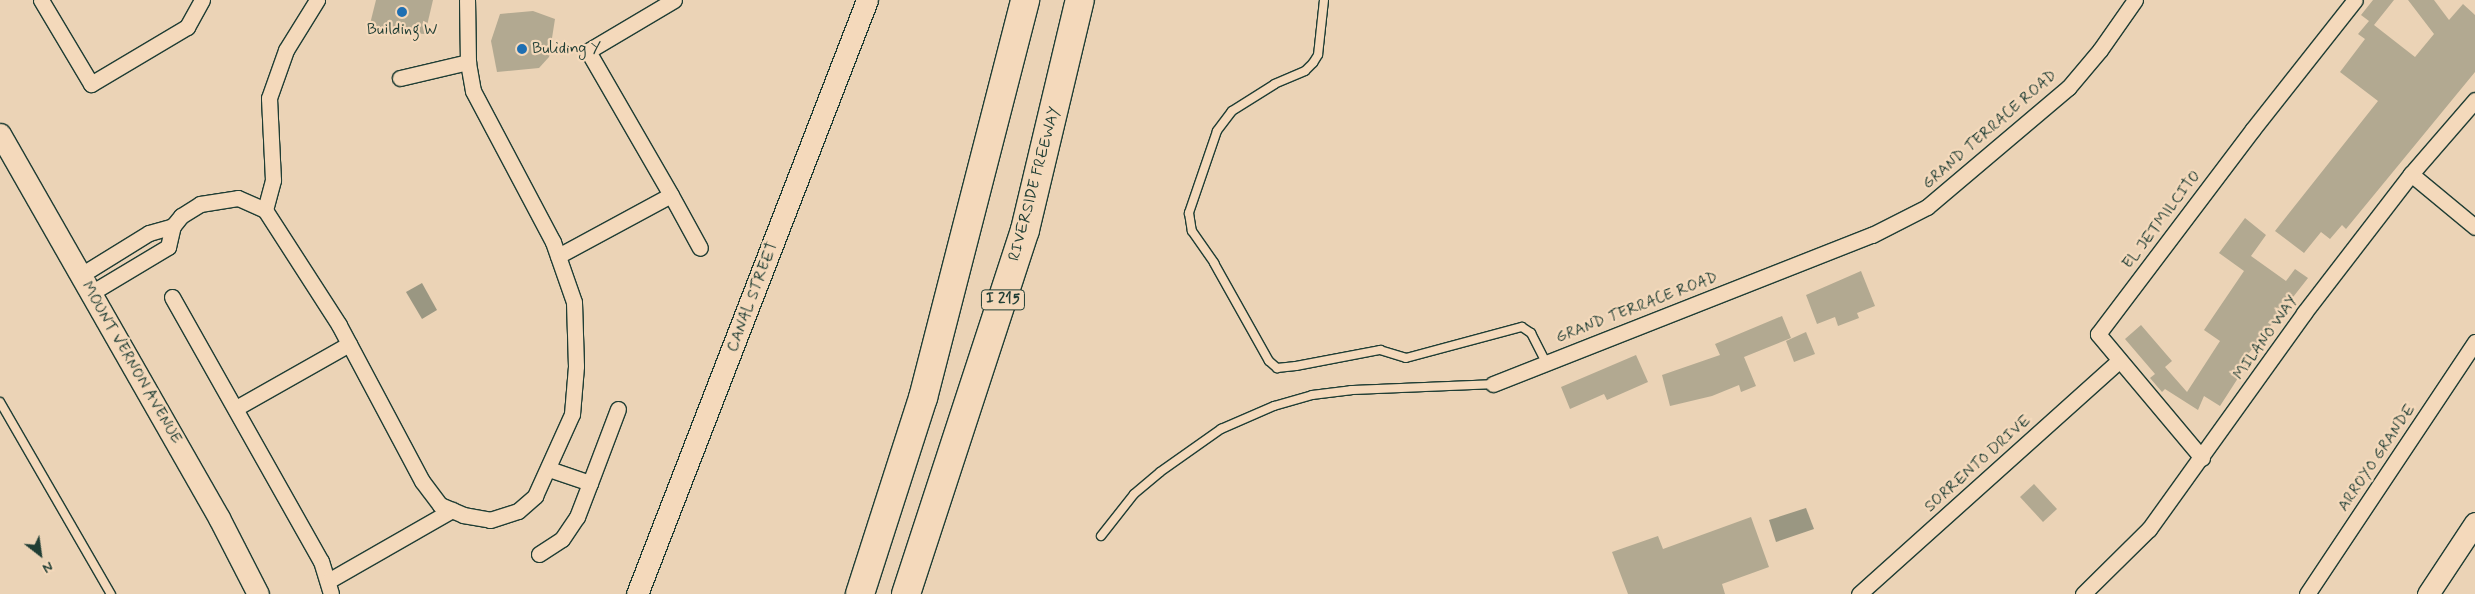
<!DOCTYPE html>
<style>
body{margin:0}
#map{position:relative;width:2475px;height:594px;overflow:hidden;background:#ebd3b6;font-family:Mynerve,sans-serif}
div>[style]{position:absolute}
.water>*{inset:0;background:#9a9782}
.building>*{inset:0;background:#b2a991}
.roads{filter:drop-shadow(1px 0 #1f3d34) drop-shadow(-1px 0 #1f3d34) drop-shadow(0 1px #1f3d34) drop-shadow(0 -1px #1f3d34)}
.lane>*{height:8px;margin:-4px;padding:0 4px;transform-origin:4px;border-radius:4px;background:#f4d9bb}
.street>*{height:15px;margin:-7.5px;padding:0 7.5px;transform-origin:7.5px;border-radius:7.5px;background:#f4d9bb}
.secondary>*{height:21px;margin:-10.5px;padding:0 10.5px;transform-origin:10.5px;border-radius:10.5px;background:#f4d9bb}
.highway>*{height:28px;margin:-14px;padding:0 14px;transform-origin:14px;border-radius:14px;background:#f4d9bb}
.dots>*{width:14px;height:14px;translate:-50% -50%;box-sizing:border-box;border:2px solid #f4d9bb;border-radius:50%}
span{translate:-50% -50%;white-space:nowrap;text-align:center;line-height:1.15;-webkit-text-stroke:4.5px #f4d9bb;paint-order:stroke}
.shield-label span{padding:1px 4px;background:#f4d9bb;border:1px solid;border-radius:4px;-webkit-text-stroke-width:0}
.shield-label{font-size:15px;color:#1f3d34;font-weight:700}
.poi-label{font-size:16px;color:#1f3d34}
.left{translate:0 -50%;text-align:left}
.street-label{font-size:16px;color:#1f3d34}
.north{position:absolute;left:15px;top:529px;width:50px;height:50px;-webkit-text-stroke:4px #f4d9bb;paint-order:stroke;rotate:150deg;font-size:14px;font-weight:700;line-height:20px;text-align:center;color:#1f3d34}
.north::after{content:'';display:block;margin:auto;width:18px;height:22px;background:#1f3d34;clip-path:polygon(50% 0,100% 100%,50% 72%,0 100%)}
</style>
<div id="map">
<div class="water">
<div style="clip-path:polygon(422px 283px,437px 310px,422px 319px,406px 292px)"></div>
<div style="clip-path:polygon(1806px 508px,1814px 529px,1776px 542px,1769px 520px)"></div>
</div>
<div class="building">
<div style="clip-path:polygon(376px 0,433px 0,425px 34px,397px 32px,370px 24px)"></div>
<div style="clip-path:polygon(2373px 0,2394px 0,2374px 25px,2415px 57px,2434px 34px,2408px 0,2434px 0,2449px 20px,2463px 4px,2475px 15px,2475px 72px,2346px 229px,2342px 225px,2330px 239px,2321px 232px,2304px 253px,2275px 231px,2378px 101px,2340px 72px,2365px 39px,2358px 34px,2369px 21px,2361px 15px)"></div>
<div style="clip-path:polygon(533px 11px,555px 19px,549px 57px,539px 68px,497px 72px,491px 41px,500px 14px)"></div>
<div style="clip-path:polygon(2245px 218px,2266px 235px,2251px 256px,2286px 281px,2295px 269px,2308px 278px,2245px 358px,2249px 361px,2220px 406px,2204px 396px,2198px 410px,2165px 389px,2162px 392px,2150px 378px,2155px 374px,2125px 339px,2141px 325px,2172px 361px,2165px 367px,2187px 392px,2220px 341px,2204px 330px,2244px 271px,2219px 253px)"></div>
<div style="clip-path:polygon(1861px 271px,1875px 306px,1857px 313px,1859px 318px,1838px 326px,1835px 317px,1817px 324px,1806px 295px)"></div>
<div style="clip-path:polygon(1782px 316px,1791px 338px,1744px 357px,1756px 386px,1741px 392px,1739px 385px,1712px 396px,1670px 406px,1662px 375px,1720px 355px,1715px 344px)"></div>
<div style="clip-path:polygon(1806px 332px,1815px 354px,1794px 362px,1786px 341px)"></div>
<div style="clip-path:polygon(1636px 355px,1648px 382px,1607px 400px,1604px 394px,1570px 409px,1561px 387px)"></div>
<div style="clip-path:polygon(2034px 484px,2057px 509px,2043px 522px,2020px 497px)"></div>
<div style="clip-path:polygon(1751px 517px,1769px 567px,1722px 584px,1725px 594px,1628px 594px,1612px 552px,1658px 536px,1663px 549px)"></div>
</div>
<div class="roads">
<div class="lane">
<div style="left:1324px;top:0;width:55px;rotate:96.2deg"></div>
<div style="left:1318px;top:55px;width:9px;rotate:122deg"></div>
<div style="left:1313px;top:63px;width:11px;rotate:135deg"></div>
<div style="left:1305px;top:71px;width:33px;rotate:157deg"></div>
<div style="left:1275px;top:84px;width:51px;rotate:147.9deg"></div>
<div style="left:1232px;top:111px;width:25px;rotate:127deg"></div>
<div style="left:1217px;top:131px;width:87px;rotate:108.9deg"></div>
<div style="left:1189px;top:213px;width:18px;rotate:81deg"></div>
<div style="left:1192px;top:231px;width:39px;rotate:55deg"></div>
<div style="left:1214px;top:263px;width:112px;rotate:60.7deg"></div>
<div style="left:1269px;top:361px;width:11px;rotate:41deg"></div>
<div style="left:1277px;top:368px;width:19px;rotate:-6deg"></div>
<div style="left:1296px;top:366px;width:86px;rotate:-10.8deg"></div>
<div style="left:1380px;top:350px;width:27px;rotate:17deg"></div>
<div style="left:1406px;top:358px;width:120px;rotate:-15deg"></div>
<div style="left:1522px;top:327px;width:11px;rotate:34deg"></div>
<div style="left:1531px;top:333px;width:34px;rotate:63deg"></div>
<div style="left:0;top:402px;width:222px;rotate:60deg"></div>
<div style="left:1101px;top:536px;width:53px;rotate:-51.8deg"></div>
<div style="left:1134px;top:494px;width:34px;rotate:-40deg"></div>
<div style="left:1160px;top:472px;width:75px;rotate:-35.2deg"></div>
<div style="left:1221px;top:429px;width:58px;rotate:-23.5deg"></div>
<div style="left:1274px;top:406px;width:40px;rotate:-16deg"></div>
<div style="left:1312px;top:395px;width:39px;rotate:-7deg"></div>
<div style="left:1351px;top:390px;width:142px;rotate:-2.4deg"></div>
</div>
<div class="street">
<div style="left:41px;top:0;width:98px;rotate:59.2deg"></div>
<div style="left:91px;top:84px;width:112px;rotate:-30.7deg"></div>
<div style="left:187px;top:27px;width:31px;rotate:-61deg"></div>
<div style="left:400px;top:78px;width:70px;rotate:-13.2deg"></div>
<div style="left:2411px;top:174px;width:83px;rotate:39.6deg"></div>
<div style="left:671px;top:195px;width:166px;rotate:-120deg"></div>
<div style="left:588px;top:51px;width:100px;rotate:-30.7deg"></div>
<div style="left:265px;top:210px;width:31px;rotate:-75deg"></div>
<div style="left:273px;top:180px;width:82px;rotate:-92.8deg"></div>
<div style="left:269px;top:98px;width:51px;rotate:-70.5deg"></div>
<div style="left:286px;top:50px;width:59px;rotate:-58.2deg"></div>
<div style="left:558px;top:256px;width:128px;rotate:-28.4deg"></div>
<div style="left:671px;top:195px;width:60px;rotate:61.3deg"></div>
<div style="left:81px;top:275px;width:80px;rotate:-31.7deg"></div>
<div style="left:149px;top:233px;width:25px;rotate:-16deg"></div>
<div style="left:91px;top:293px;width:90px;rotate:-30.9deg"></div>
<div style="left:168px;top:247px;width:22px;rotate:-77deg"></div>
<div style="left:173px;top:226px;width:13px;rotate:-51deg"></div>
<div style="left:181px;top:216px;width:22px;rotate:-32deg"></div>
<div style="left:200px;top:204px;width:38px;rotate:-9deg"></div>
<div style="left:238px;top:198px;width:30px;rotate:24deg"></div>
<div style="left:265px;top:210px;width:137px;rotate:57.2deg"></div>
<div style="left:339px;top:325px;width:177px;rotate:62deg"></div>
<div style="left:422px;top:481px;width:30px;rotate:53deg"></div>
<div style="left:440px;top:505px;width:25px;rotate:23deg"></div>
<div style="left:463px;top:515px;width:27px;rotate:10deg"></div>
<div style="left:490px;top:520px;width:29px;rotate:-18deg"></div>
<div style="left:518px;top:511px;width:23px;rotate:-41deg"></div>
<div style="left:535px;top:496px;width:90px;rotate:-65.7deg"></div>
<div style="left:572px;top:414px;width:48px;rotate:-85.2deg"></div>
<div style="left:576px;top:366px;width:64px;rotate:-91.8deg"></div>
<div style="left:574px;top:302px;width:64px;rotate:-109.3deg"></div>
<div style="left:553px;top:242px;width:171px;rotate:-117.9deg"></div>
<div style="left:473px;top:91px;width:29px;rotate:-100deg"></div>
<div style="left:468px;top:62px;width:62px;rotate:-90.9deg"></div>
<div style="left:172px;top:297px;width:303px;rotate:60.6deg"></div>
<div style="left:321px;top:561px;width:34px;rotate:73deg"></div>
<div style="left:1493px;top:384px;width:407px;rotate:-21.5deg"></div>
<div style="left:1872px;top:235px;width:62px;rotate:-27deg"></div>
<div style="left:1927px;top:207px;width:185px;rotate:-40.2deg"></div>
<div style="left:2068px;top:88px;width:50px;rotate:-49.9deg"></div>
<div style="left:2100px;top:50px;width:61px;rotate:-55deg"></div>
<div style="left:236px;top:408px;width:130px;rotate:-29.5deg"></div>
<div style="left:2202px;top:458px;width:162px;rotate:-130deg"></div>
<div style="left:2098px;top:334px;width:257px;rotate:-52.9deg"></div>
<div style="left:2253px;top:129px;width:164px;rotate:-51.7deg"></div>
<div style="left:590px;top:483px;width:79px;rotate:-69.3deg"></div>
<div style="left:539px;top:554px;width:27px;rotate:-33deg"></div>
<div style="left:562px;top:539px;width:27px;rotate:-56deg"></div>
<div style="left:577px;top:517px;width:36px;rotate:-69deg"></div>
<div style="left:590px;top:483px;width:43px;rotate:-161.1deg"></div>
<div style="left:328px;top:581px;width:143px;rotate:-29.8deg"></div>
<div style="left:1859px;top:594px;width:349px;rotate:-41.9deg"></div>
<div style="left:2083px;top:594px;width:93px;rotate:-44.6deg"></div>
<div style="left:2149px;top:529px;width:266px;rotate:-54.3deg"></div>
<div style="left:2304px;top:313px;width:175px;rotate:-52.4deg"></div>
<div style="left:2411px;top:174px;width:98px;rotate:-49.1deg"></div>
<div style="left:2307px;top:594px;width:303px;rotate:-56.3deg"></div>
</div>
<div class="secondary">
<div style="left:0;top:134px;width:442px;rotate:60.3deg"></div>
<div style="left:219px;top:518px;width:85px;rotate:62.8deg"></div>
<div style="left:637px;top:594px;width:637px;rotate:-68.83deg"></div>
<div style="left:2428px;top:594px;width:85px;rotate:-56.5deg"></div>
</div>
<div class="highway">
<div style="left:860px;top:594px;width:206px;rotate:-72.2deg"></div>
<div style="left:923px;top:398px;width:411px;rotate:-75.6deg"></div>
<div style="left:906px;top:594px;width:383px;rotate:-71.9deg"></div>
<div style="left:1025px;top:230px;width:236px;rotate:-76.6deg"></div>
</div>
</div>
<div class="dots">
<div style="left:402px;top:12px;background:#1f6fb2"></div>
<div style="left:522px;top:49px;background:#1f6fb2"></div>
</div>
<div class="shield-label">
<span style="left:1003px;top:300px">I 215</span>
</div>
<div class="poi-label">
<span style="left:402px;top:30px">Building W</span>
<span class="left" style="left:532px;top:49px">Buliding Y</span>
</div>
<div class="street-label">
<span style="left:1990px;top:130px;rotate:-41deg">GRAND TERRACE ROAD</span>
<span style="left:1035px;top:184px;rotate:-75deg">RIVERSIDE FREEWAY</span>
<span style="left:2162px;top:220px;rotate:-53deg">EL JETMILCITO</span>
<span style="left:753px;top:297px;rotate:-69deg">CANAL STREET</span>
<span style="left:1637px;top:308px;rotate:-21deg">GRAND TERRACE ROAD</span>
<span style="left:2266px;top:338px;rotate:-55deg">MILANO WAY</span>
<span style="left:131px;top:363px;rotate:60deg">MOUNT VERNON AVENUE</span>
<span style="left:2377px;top:458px;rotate:-56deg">ARROYO GRANDE</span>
<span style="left:1978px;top:464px;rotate:-42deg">SORRENTO DRIVE</span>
</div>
<div class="north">N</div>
</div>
